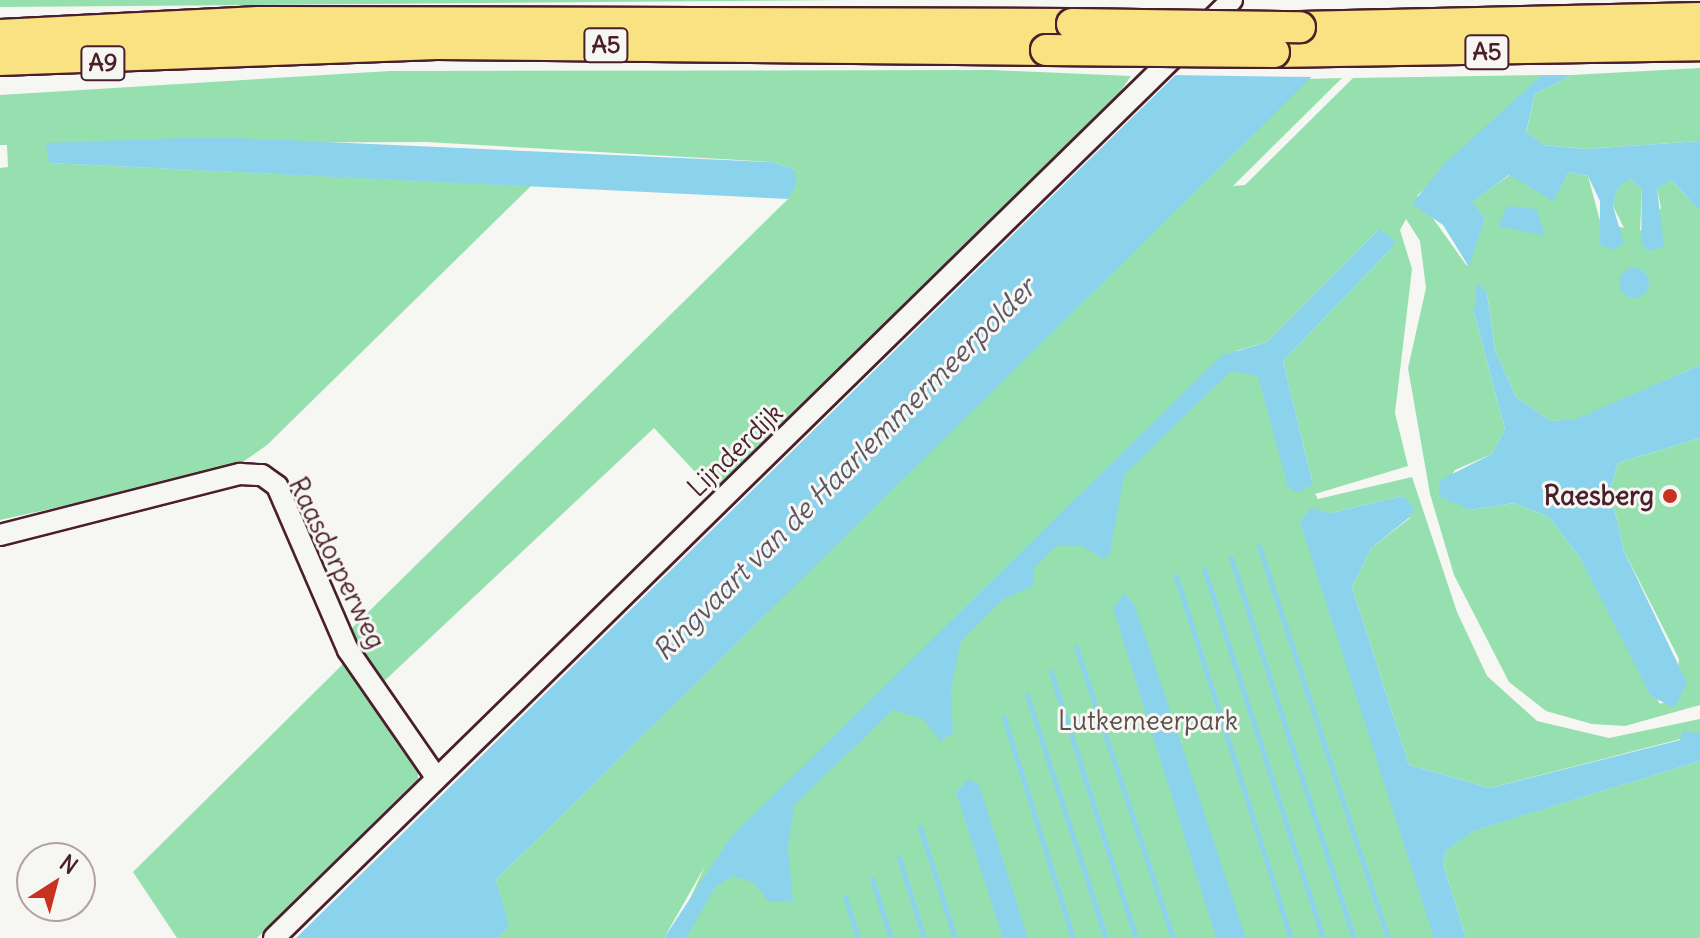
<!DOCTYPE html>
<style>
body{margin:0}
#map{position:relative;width:1700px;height:938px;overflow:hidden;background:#f6f6f2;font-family:Delius,sans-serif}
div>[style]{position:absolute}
.green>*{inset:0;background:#96e0af}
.water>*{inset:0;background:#8bd3ec}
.round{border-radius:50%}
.pier>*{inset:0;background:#f6f6f2}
.stream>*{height:5px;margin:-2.5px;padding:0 2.5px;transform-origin:2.5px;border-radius:2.5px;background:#8bd3ec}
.roads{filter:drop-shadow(2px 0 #4a1f2b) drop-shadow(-2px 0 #4a1f2b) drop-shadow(0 2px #4a1f2b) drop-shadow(0 -2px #4a1f2b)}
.minor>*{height:20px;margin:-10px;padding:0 10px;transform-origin:10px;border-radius:10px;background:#f6f6f2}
.highway>*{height:30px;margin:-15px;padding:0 15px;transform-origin:15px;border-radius:15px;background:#f8e281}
.bridges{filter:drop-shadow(2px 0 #4a1f2b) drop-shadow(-2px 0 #4a1f2b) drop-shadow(0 2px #4a1f2b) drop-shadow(0 -2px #4a1f2b)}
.highway-bridge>*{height:30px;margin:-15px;padding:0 15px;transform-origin:15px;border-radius:15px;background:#f8e281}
.dots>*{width:22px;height:22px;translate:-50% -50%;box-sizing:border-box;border:4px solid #f6f6f2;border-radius:50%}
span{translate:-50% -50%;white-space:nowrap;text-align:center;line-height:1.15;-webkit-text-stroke:6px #f6f6f2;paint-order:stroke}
.shield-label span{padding:2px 6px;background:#f6f6f2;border:2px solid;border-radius:6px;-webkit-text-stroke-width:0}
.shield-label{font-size:24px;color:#4a1f2b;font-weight:700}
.street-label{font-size:26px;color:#4a1f2b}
.poi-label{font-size:26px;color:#4a1f2b;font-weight:700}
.right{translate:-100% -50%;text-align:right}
.park-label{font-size:26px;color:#5d4f4c}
.water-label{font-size:28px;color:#5e5565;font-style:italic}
.north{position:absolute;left:16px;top:842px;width:80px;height:80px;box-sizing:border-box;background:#f6f6f2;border:2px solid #b1a0a2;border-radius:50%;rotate:36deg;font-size:22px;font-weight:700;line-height:32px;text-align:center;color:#4a1f2b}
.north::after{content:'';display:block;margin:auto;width:28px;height:36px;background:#c8321e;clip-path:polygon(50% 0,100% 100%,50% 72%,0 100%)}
</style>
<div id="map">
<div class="green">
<div style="clip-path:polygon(0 0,846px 0,0 7px)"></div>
<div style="clip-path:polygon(1700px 68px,1700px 141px,1586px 149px,1544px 145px,1526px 133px,1535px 94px,1572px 75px)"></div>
<div style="clip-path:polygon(991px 70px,1131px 76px,1107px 111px,714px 492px,654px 428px,380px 685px,350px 630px,788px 199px,794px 169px,772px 162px,427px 142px,47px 143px,50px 163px,531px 186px,267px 445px,233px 469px,0 520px,0 168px,8px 167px,7px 145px,0 145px,0 95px,390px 71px)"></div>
<div style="clip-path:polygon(evenodd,1542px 75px,1417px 196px,1467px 266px,1485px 218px,1471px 202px,1510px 175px,1553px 200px,1569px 172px,1588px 176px,1600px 221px,1624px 228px,1613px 206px,1618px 186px,1630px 179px,1642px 189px,1640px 231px,1661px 208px,1657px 188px,1670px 179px,1700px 211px,1700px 365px,1576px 420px,1551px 421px,1516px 397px,1495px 350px,1487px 293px,1474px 313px,1505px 429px,1492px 454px,1455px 470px,1443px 489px,1470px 510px,1514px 503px,1549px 517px,1580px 558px,1660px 704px,1675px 698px,1679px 659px,1624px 551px,1610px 490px,1618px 463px,1700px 438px,1700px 705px,1625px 726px,1592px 724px,1546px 711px,1509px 682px,1454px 575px,1430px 494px,1408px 368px,1426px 288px,1420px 241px,1406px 219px,1400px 230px,1412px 269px,1395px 413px,1408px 466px,1315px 494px,1318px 499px,1412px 477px,1457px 612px,1487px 676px,1537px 721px,1609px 738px,1700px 719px,1700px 734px,1490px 788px,1409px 765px,1352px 587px,1371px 548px,1410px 518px,1402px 496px,1331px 513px,1442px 938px,672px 938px,705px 866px,664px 938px,497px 938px,508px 926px,496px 880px,1308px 79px,1342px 78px,1233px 186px,1245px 185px,1353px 78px,1542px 75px,1379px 229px,1391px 249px,1283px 361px,1313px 485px,1254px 360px,1236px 351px,1267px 342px,1379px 229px)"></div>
<div style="clip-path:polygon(347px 660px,418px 766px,418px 779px,257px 938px,177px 938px,133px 872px)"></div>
<div style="clip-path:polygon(1700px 761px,1700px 938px,1466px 938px,1443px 863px,1446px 851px,1472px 831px)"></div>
</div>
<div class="water">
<div style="clip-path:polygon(1252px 0,1390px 0,496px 880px,509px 926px,497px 938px,296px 938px)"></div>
<div style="clip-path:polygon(1542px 75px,1572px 75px,1535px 94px,1526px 132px,1544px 145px,1586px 149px,1700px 141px,1700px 211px,1671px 180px,1657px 188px,1664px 247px,1648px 251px,1641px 243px,1642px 189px,1630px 179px,1618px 187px,1613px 206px,1624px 244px,1612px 250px,1600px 244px,1600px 201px,1588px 176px,1569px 172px,1553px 201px,1509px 175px,1472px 202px,1485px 218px,1469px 267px,1443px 225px,1412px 204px,1445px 163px)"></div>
<div style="clip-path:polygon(213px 137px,772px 162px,794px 169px,796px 185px,788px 199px,49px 163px,46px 143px)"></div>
<div style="clip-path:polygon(1507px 206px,1537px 209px,1545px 236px,1498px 226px)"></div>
<div style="clip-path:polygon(1379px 229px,1395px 240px,1391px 249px,1283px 361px,1313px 485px,1297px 492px,1288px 487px,1258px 376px,1231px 371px,1124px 475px,1110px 554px,1103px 559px,1082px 546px,1056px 546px,1034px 568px,1033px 586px,1002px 600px,961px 641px,951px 688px,953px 733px,940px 741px,923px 719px,893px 710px,794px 805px,788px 848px,793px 901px,769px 902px,754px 883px,734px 876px,715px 887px,686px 938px,664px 938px,730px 838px,1221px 356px,1267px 342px)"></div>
<div class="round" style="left:1619px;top:268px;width:30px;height:30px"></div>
<div style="clip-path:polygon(1477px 282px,1487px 293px,1495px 350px,1516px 397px,1551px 421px,1576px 419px,1700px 365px,1700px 438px,1618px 463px,1610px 490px,1624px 551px,1687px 683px,1674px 708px,1651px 696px,1580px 558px,1549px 517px,1514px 503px,1470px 510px,1439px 496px,1440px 480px,1492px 454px,1505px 429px,1474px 313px)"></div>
<div style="clip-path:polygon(1402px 496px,1414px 506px,1410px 517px,1371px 548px,1352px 587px,1409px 765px,1490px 788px,1680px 740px,1683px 731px,1700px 734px,1700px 761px,1473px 831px,1446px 851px,1443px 863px,1466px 938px,1434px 938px,1300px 522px,1311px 508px,1331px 513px)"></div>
<div style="clip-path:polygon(1125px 593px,1135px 606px,1246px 938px,1216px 938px,1113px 608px)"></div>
<div style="clip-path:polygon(968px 779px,979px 785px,1028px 938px,1003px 938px,956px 793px)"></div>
</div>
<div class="pier">
<div style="clip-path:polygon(1246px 0,1394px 0,1315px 77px,1168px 75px)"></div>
<div style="clip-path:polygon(1609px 0,1659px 0,1579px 74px,1534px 75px)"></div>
</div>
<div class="stream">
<div style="left:1259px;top:546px;width:413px;rotate:71.8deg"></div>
<div style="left:1231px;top:558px;width:399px;rotate:72.1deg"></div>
<div style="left:1204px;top:569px;width:388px;rotate:72.1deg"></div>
<div style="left:1176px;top:576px;width:380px;rotate:72.4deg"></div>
<div style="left:1076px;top:647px;width:307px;rotate:71.6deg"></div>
<div style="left:1051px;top:672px;width:279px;rotate:72.3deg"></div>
<div style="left:1027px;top:695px;width:256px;rotate:72deg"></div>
<div style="left:1004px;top:718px;width:231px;rotate:72.6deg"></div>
<div style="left:920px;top:827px;width:116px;rotate:72.5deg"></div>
<div style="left:899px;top:858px;width:84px;rotate:72.6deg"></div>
<div style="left:872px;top:879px;width:62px;rotate:72.1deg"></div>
<div style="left:845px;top:897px;width:43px;rotate:72.4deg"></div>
</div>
<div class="roads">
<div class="minor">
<div style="left:0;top:535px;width:248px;rotate:-14.3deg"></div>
<div style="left:240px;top:474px;width:22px;rotate:3deg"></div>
<div style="left:262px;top:475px;width:19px;rotate:36deg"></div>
<div style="left:277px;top:486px;width:179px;rotate:66.6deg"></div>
<div style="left:348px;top:650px;width:155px;rotate:55.3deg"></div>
<div style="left:274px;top:938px;width:1341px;rotate:-44.4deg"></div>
</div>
<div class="highway">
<div style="left:1300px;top:27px;width:400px;rotate:-1.3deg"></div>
<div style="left:0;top:35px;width:259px;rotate:-2.9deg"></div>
<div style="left:259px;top:22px;width:813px;rotate:0.14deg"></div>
<div style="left:1274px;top:52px;width:426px;rotate:-0.9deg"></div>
<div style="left:0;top:60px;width:437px;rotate:-2.1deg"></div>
<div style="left:437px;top:44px;width:609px;rotate:0.56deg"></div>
</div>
</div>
<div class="bridges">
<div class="highway-bridge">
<div style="left:1072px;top:24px;width:228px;rotate:0.8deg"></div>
<div style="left:1046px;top:50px;width:228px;rotate:0.5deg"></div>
</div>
</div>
<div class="dots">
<div style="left:1670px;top:496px;background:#c8321e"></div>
</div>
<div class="shield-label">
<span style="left:606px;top:45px">A5</span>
<span style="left:1487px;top:52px">A5</span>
<span style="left:103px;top:63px">A9</span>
</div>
<div class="street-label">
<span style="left:735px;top:450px;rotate:-44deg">Lijnderdijk</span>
<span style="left:337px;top:563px;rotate:64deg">Raasdorperweg</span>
</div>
<div class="poi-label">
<span class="right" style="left:1654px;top:496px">Raesberg</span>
</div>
<div class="park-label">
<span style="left:1148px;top:721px">Lutkemeerpark</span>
</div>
<div class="water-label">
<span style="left:844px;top:469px;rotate:-45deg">Ringvaart van de Haarlemmermeerpolder</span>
</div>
<div class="north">N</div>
</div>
